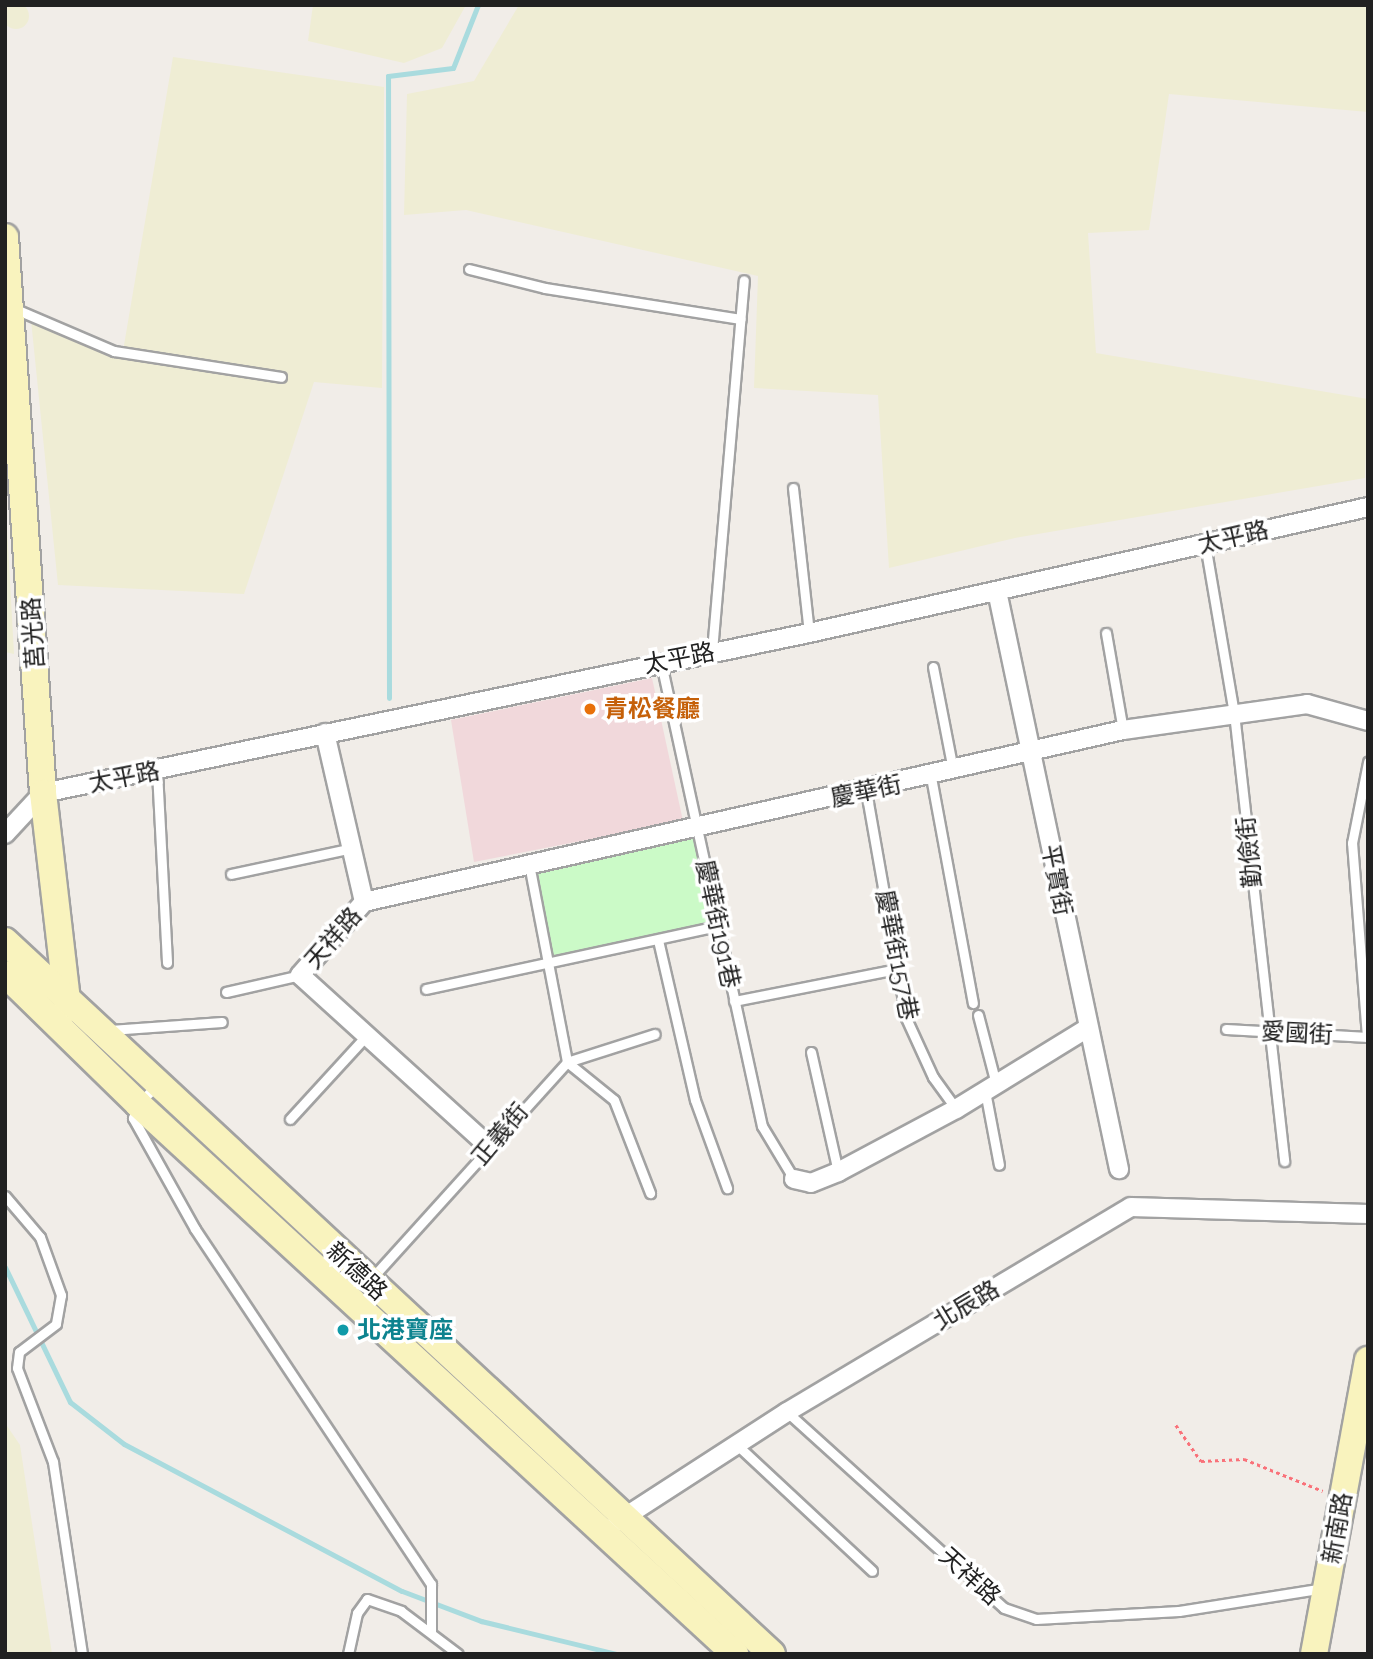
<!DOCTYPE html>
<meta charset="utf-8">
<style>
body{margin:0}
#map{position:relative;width:1373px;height:1659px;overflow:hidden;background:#f1ede8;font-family:Raleway,"Noto Sans TC",sans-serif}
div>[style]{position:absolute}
.commercial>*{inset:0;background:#f1d8db}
.farmland>*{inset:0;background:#efedd4}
.round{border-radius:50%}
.park>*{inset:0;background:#cbfac7}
.stream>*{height:5px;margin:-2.5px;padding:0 2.5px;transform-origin:2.5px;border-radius:2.5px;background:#a9dbde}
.path>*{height:2.5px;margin-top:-1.25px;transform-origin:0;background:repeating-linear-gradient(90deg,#f97179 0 3.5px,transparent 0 7px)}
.roads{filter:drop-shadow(2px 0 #a2a2a2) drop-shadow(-2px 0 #a2a2a2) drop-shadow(0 2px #a2a2a2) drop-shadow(0 -2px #a2a2a2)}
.lane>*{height:9px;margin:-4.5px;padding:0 4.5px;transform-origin:4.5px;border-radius:4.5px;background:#fff}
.street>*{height:18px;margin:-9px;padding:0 9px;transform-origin:9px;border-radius:9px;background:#fff}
.secondary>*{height:26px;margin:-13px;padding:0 13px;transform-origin:13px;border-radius:13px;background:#f9f3be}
.dots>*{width:19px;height:19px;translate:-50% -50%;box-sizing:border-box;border:4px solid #fff;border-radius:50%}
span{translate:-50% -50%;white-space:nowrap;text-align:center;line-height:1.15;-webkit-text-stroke:7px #fff;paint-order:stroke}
.street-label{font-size:24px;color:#212121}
.food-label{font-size:24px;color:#c56008;font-weight:700}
.left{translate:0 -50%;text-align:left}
.culture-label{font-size:24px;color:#0d838f;font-weight:700}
.frame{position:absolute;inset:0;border:7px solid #212121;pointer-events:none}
</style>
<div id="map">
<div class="commercial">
<div style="clip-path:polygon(652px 678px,683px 821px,474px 862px,451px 720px)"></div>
</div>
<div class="farmland">
<div class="round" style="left:3px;top:3px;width:26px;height:26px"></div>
<div style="clip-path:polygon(313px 5px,466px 5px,442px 48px,404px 63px,308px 41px)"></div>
<div style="clip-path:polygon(519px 5px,1368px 5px,1368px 112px,1169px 94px,1149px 230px,1088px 233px,1096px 353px,1368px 399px,1365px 478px,1015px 538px,889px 568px,878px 395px,754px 388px,758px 276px,466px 210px,404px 215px,407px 94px,474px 81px)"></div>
<div style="clip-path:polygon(173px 57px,384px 87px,382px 388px,314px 382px,244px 594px,58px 585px,31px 320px,123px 351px)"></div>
<div style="clip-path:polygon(5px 491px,14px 654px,5px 652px)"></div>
<div style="clip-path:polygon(5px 1423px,20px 1445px,52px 1654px,5px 1654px)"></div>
</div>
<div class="park">
<div style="clip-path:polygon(697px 827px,718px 926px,550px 964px,529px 863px)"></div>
</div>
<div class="stream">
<div style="left:389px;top:698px;width:622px;rotate:-90.09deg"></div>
<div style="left:388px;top:76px;width:65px;rotate:-7deg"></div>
<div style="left:453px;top:68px;width:68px;rotate:-68.4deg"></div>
<div style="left:5px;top:1267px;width:150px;rotate:64.3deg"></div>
<div style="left:70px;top:1402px;width:68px;rotate:37.9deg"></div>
<div style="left:124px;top:1444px;width:314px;rotate:27.9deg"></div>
<div style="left:402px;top:1591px;width:85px;rotate:20.8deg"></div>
<div style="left:481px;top:1621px;width:139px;rotate:13.7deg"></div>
</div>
<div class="path">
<div style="left:1176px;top:1425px;width:44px;rotate:55.2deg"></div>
<div style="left:1201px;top:1461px;width:43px;rotate:-2.7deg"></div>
<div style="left:1244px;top:1459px;width:85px;rotate:22.1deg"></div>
</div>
<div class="roads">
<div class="lane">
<div style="left:469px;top:269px;width:78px;rotate:14deg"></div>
<div style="left:545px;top:288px;width:198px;rotate:9deg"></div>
<div style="left:13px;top:308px;width:110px;rotate:23.1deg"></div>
<div style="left:114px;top:351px;width:169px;rotate:8.8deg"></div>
<div style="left:793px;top:488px;width:146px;rotate:83.7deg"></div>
<div style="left:1205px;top:544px;width:171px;rotate:80.3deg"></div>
<div style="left:1234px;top:713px;width:451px;rotate:83.6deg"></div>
<div style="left:1106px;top:633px;width:98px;rotate:80.1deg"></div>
<div style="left:712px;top:651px;width:372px;rotate:-85.1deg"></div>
<div style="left:661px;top:663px;width:474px;rotate:77.7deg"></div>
<div style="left:762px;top:1126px;width:62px;rotate:58.9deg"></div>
<div style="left:933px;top:667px;width:105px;rotate:79deg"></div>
<div style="left:157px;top:771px;width:192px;rotate:87deg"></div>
<div style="left:931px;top:777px;width:230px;rotate:79.5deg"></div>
<div style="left:866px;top:791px;width:230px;rotate:80deg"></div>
<div style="left:906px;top:1018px;width:65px;rotate:65.4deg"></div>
<div style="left:933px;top:1077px;width:39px;rotate:54deg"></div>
<div style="left:529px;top:864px;width:202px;rotate:79.1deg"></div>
<div style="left:231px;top:874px;width:124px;rotate:-12.1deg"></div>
<div style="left:658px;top:940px;width:164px;rotate:77deg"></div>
<div style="left:695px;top:1100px;width:94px;rotate:70deg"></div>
<div style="left:426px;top:989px;width:299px;rotate:-12.2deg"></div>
<div style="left:226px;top:992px;width:76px;rotate:-12.9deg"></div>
<div style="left:734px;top:1001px;width:166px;rotate:-11.1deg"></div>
<div style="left:978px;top:1015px;width:71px;rotate:75.4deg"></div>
<div style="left:1226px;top:1029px;width:142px;rotate:3.2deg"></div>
<div style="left:110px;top:1030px;width:112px;rotate:-4.1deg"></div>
<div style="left:1367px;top:1037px;width:195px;rotate:-94.4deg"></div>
<div style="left:1352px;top:843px;width:83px;rotate:-78.8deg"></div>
<div style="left:811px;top:1052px;width:123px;rotate:77.3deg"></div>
<div style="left:567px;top:1062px;width:60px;rotate:39deg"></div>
<div style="left:614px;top:1100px;width:100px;rotate:68.8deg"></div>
<div style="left:156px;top:1086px;width:25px;rotate:135deg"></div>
<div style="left:138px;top:1104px;width:15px;rotate:110deg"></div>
<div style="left:133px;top:1118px;width:127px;rotate:60.8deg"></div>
<div style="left:195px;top:1229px;width:426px;rotate:56.4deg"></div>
<div style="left:431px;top:1584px;width:47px;rotate:90deg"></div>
<div style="left:985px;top:1091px;width:75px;rotate:79.3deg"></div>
<div style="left:290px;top:1119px;width:114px;rotate:-47.5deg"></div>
<div style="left:5px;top:1196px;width:54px;rotate:49.5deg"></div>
<div style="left:40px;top:1237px;width:62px;rotate:70.1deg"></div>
<div style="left:61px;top:1295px;width:29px;rotate:100deg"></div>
<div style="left:56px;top:1324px;width:46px;rotate:142.9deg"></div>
<div style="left:19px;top:1352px;width:16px;rotate:97deg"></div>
<div style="left:17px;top:1368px;width:101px;rotate:69deg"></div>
<div style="left:53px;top:1462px;width:194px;rotate:81.4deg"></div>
<div style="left:372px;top:1278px;width:291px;rotate:-47.9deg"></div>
<div style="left:567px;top:1062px;width:92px;rotate:-17.7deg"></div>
<div style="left:787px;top:1412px;width:292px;rotate:42.1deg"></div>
<div style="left:1004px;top:1608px;width:34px;rotate:19deg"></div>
<div style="left:1036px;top:1619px;width:143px;rotate:-3.2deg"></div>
<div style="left:1179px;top:1611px;width:147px;rotate:-9deg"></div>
<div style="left:736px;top:1444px;width:186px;rotate:43deg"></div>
<div style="left:348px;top:1654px;width:42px;rotate:-77.6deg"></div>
<div style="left:357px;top:1613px;width:17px;rotate:-54deg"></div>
<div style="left:367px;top:1599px;width:36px;rotate:19deg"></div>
<div style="left:401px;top:1611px;width:71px;rotate:37deg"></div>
</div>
<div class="street">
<div style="left:997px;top:591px;width:591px;rotate:78.08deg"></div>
<div style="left:325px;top:733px;width:173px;rotate:77deg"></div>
<div style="left:5px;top:834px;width:56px;rotate:-47.2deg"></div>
<div style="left:43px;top:793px;width:783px;rotate:-11.8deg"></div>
<div style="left:809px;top:633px;width:573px;rotate:-12.7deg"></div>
<div style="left:364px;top:902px;width:778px;rotate:-12.77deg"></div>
<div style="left:1123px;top:730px;width:186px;rotate:-8deg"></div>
<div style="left:1307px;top:704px;width:63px;rotate:15.6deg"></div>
<div style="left:364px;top:902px;width:97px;rotate:131.2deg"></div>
<div style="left:300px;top:975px;width:256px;rotate:42.2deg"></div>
<div style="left:794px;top:1179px;width:17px;rotate:13deg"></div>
<div style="left:811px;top:1183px;width:29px;rotate:-22deg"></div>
<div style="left:838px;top:1172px;width:134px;rotate:-28.1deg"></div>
<div style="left:956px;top:1109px;width:153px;rotate:-31.6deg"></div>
<div style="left:617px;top:1522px;width:202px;rotate:-32.9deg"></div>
<div style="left:787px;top:1412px;width:400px;rotate:-30.8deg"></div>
<div style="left:1131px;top:1207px;width:237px;rotate:1.7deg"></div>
</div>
<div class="secondary">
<div style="left:5px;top:237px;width:557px;rotate:86.09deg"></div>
<div style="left:43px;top:793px;width:217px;rotate:83.4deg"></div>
<div style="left:5px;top:941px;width:1047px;rotate:42.91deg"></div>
<div style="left:5px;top:974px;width:186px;rotate:44.3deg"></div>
<div style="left:138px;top:1104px;width:812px;rotate:42.65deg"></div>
<div style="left:1314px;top:1654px;width:299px;rotate:-79.6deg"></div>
</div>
</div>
<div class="dots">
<div style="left:590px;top:709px;background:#e8710a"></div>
<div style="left:343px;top:1330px;background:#0f9aa8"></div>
</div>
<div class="street-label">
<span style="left:1233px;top:537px;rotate:-13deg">太平路</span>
<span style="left:33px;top:633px;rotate:-94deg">莒光路</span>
<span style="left:679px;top:658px;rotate:-11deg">太平路</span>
<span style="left:124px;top:777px;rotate:-11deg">太平路</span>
<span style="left:866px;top:791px;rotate:-12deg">慶華街</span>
<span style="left:1249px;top:852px;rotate:-96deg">勤儉街</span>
<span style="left:1057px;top:880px;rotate:79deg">平實街</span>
<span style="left:718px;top:924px;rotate:78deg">慶華街191巷</span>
<span style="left:333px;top:938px;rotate:-49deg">天祥路</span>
<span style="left:897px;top:955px;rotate:79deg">慶華街157巷</span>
<span style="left:1297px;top:1033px;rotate:3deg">愛國街</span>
<span style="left:500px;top:1134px;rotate:-50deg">正義街</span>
<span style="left:357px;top:1271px;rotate:43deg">新德路</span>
<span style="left:966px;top:1305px;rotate:-31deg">北辰路</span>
<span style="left:1337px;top:1528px;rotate:-80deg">新南路</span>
<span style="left:970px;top:1576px;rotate:42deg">天祥路</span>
</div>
<div class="food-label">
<span class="left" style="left:604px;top:709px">青松餐廳</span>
</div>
<div class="culture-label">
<span class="left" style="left:357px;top:1330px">北港寶座</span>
</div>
<div class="frame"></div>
</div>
